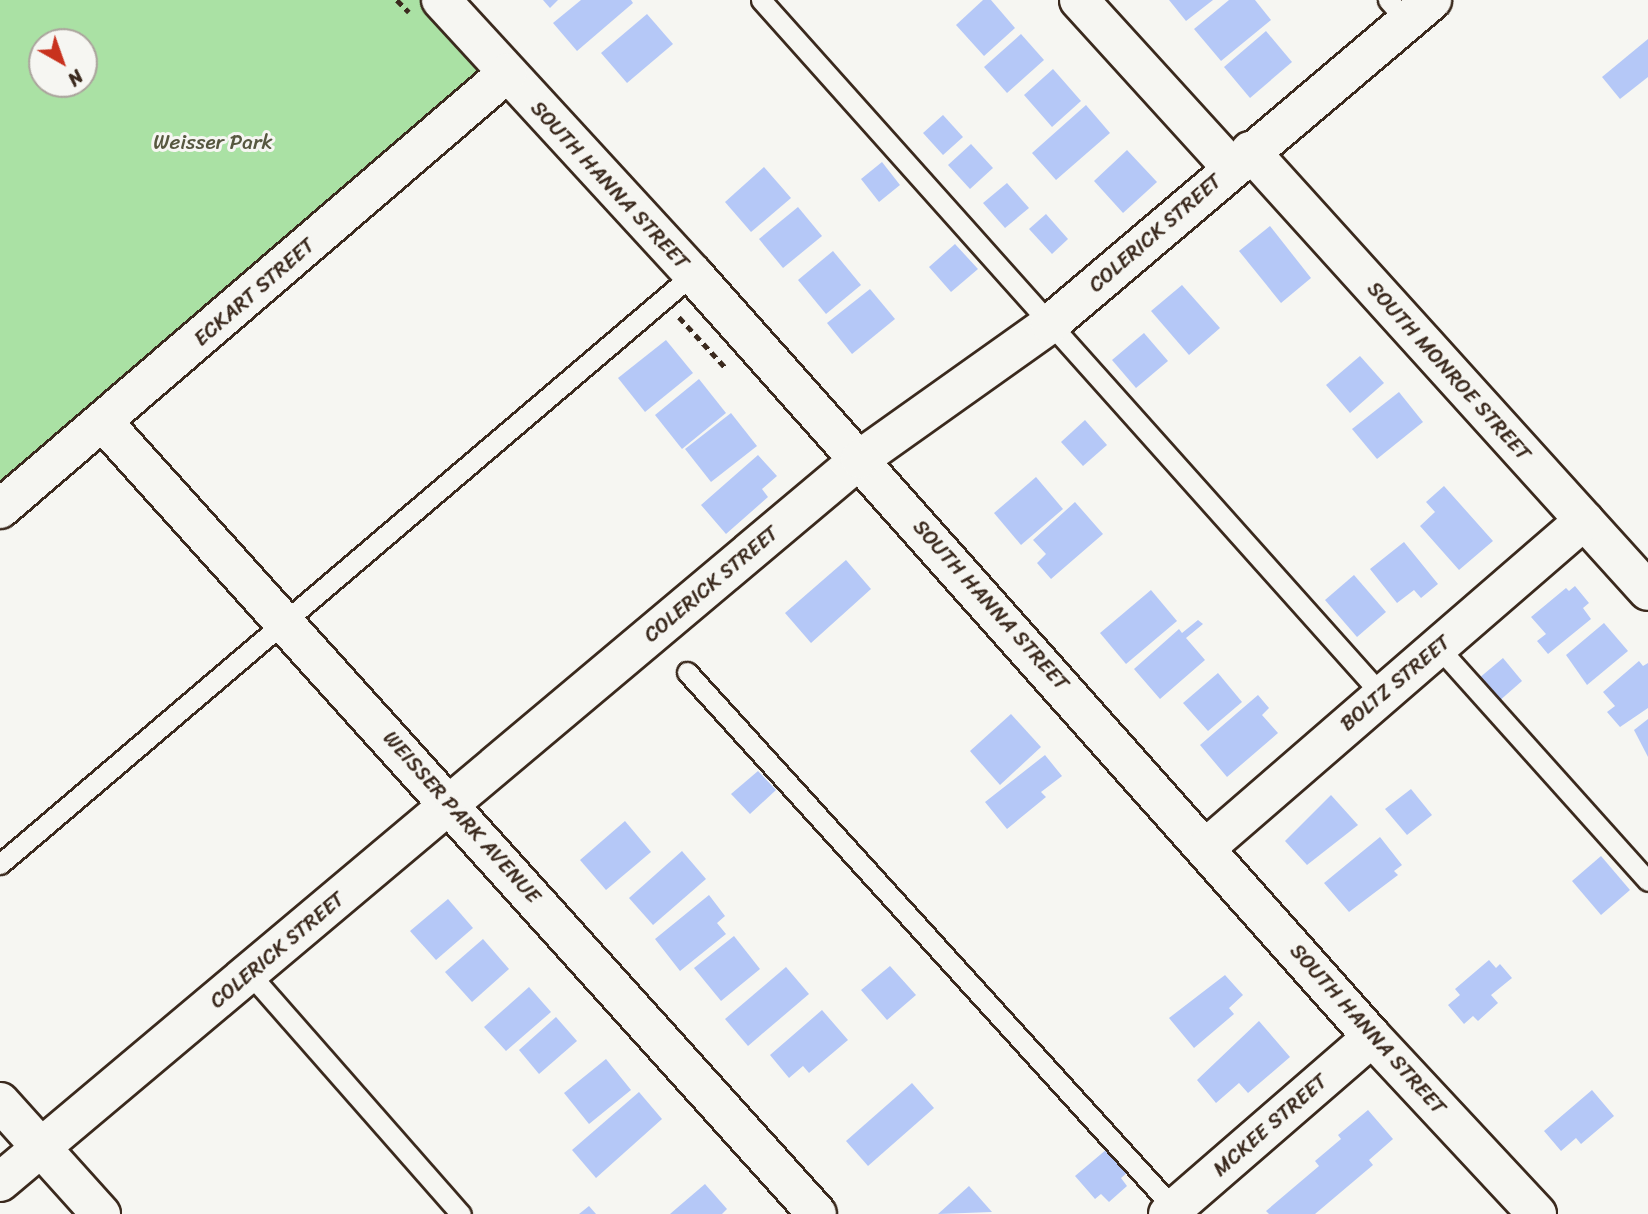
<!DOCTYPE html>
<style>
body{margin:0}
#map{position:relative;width:1648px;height:1214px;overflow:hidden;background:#f6f6f2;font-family:Sriracha,sans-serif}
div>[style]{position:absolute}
.green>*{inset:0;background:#aae1a4}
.building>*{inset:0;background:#b5c8f7}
.path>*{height:4.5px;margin-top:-2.25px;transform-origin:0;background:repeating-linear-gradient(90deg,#3b2a1e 0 7px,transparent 0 12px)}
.roads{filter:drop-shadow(2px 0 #3b2a1e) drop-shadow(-2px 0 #3b2a1e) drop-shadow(0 2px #3b2a1e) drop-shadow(0 -2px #3b2a1e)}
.lane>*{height:19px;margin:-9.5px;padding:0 9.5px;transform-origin:9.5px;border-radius:9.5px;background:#f6f6f2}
.street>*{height:38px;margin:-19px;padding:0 19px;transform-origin:19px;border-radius:19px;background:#f6f6f2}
span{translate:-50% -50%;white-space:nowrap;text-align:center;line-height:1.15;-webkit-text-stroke:6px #f6f6f2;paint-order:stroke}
.park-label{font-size:21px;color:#575840}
.street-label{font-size:21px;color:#3b2a1e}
.north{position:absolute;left:28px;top:28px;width:70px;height:70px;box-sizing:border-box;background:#f6f6f2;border:2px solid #aba49d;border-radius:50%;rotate:140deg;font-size:19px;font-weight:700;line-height:28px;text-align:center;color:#3b2a1e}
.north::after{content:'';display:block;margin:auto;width:24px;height:32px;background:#c8321e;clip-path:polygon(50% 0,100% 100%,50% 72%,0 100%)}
</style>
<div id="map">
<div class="green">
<div style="clip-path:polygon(evenodd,0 0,441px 0,507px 73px,0 509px,0 0,42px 42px,84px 42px,84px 84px,42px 84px,42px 42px)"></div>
</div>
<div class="building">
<div style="clip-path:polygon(543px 0,558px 0,550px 8px)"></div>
<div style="clip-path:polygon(581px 0,631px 0,633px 3px,577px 51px,553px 23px)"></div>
<div style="clip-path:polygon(983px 0,991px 0,1015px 28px,984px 56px,956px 25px)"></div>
<div style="clip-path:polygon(1169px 0,1213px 0,1186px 21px)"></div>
<div style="clip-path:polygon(1229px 0,1255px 0,1271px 20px,1221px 61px,1194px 29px)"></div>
<div style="clip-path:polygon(647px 14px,673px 44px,627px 83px,601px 53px)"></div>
<div style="clip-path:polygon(1266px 31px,1292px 62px,1250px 98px,1224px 67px)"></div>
<div style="clip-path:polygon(1021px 34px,1044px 60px,1007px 93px,984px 67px)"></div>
<div style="clip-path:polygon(1648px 39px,1648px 77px,1620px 99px,1602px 77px)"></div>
<div style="clip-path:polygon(1053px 69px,1081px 101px,1052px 127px,1024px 95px)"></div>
<div style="clip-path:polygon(1086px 105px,1110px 133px,1056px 180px,1032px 153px)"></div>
<div style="clip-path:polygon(943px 115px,963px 137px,943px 155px,923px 133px)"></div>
<div style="clip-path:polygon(971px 144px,993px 168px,970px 189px,948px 165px)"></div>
<div style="clip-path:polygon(1127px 150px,1157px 182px,1123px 213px,1094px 181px)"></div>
<div style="clip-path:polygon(882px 162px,900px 185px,879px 202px,861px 179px)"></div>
<div style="clip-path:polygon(764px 167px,791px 198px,751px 232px,725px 202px)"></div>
<div style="clip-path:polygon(1007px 183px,1029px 208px,1005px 228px,983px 203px)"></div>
<div style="clip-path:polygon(798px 207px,822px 236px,783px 268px,759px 239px)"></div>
<div style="clip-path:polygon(1046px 214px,1068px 239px,1052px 254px,1029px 229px)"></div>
<div style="clip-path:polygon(1270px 226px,1311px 278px,1281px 303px,1239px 251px)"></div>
<div style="clip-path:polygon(955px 244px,978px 269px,951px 292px,929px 267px)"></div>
<div style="clip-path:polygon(833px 251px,861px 285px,826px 314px,798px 280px)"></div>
<div style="clip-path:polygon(1182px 285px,1220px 328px,1189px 355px,1151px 311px)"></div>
<div style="clip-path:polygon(870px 289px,895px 319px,852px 354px,827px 323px)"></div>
<div style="clip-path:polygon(1144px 333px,1168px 361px,1136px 388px,1112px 360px)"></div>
<div style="clip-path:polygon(666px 340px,693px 373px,645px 412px,618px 378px)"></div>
<div style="clip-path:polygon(1360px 356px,1384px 383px,1350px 413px,1326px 385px)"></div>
<div style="clip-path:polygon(699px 379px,726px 413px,682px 449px,655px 415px)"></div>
<div style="clip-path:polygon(1399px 392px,1423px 422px,1377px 459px,1352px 429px)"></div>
<div style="clip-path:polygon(731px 413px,757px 446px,711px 482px,685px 449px)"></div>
<div style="clip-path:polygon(1085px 420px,1107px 445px,1083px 466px,1061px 442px)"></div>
<div style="clip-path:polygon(758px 455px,777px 476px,762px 489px,768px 497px,726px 534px,701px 505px)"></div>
<div style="clip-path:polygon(1036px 477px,1063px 509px,1021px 545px,994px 513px)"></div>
<div style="clip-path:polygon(1444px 486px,1493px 541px,1459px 570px,1420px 526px,1435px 512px,1426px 502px)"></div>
<div style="clip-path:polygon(1075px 502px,1103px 534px,1051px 579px,1037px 563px,1046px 554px,1033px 540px)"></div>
<div style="clip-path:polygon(1404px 542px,1438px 584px,1421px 598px,1414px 590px,1397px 603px,1370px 569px)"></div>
<div style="clip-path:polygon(846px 560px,871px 589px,811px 643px,785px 613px)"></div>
<div style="clip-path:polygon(1354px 575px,1386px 612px,1357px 637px,1325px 600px)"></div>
<div style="clip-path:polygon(1575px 586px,1589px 603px,1583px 608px,1591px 619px,1548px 654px,1537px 641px,1546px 634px,1531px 617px,1566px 588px,1569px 591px)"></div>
<div style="clip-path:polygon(1151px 590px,1177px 621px,1126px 664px,1100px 633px)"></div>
<div style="clip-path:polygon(1198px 620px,1203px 624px,1186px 638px,1205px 660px,1160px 699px,1134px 669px,1179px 629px,1182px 633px)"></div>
<div style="clip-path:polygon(1604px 623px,1628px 651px,1587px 685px,1566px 655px)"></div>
<div style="clip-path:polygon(1503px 658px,1522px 681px,1498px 702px,1478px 679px)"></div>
<div style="clip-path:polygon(1639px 661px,1643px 666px,1648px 663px,1648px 708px,1620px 727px,1607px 712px,1615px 706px,1603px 692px)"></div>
<div style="clip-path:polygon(1218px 673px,1242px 702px,1208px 731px,1183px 703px)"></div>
<div style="clip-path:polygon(1258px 695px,1269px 708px,1262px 715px,1278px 733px,1227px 777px,1200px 745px)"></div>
<div style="clip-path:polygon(1011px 714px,1041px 747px,1000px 785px,970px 751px)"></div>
<div style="clip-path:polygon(1648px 719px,1648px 757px,1634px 730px)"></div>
<div style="clip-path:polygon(1045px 755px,1062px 776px,1041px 792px,1046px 797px,1007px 829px,985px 802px)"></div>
<div style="clip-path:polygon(758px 771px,776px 790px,750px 814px,731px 794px)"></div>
<div style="clip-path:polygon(1411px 789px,1432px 815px,1407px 835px,1385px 809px)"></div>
<div style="clip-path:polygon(1331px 795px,1358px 825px,1307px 865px,1285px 841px)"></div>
<div style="clip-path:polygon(625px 821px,651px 852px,606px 890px,580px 860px)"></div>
<div style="clip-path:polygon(1380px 837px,1402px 865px,1394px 871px,1398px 875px,1349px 912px,1324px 883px)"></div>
<div style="clip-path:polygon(682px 851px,706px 879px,653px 925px,629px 898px)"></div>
<div style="clip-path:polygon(1601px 856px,1630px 890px,1601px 915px,1572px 881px)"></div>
<div style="clip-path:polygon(709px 895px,725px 916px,717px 923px,726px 934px,680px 971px,655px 939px)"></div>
<div style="clip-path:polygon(448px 899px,473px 928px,436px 960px,410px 931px)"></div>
<div style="clip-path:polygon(734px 936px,760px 969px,721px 1001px,694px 968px)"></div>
<div style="clip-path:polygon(483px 939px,509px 969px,472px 1002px,445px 972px)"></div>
<div style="clip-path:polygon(1489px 960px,1496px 968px,1500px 964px,1512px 978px,1491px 995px,1498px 1003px,1478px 1021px,1473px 1016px,1464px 1024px,1448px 1005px,1460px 995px,1455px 989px)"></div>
<div style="clip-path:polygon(890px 966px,916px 995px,887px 1020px,861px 990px)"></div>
<div style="clip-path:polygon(786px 967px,809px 994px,748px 1046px,725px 1019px)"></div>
<div style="clip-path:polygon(1225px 975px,1243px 995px,1229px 1008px,1234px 1014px,1194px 1048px,1169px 1018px)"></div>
<div style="clip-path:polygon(529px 987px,551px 1012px,506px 1051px,484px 1027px)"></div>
<div style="clip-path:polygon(822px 1010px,848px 1040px,809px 1073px,803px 1066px,789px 1078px,770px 1055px)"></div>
<div style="clip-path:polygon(556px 1017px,577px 1041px,539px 1074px,519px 1050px)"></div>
<div style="clip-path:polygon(1259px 1021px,1290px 1057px,1248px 1093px,1239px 1083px,1216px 1103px,1197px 1080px)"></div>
<div style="clip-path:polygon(606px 1059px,631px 1090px,589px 1124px,564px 1093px)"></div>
<div style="clip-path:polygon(912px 1083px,934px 1108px,868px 1166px,846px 1141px)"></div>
<div style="clip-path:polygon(1592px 1090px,1614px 1116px,1581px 1144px,1576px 1138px,1561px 1151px,1544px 1131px)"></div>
<div style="clip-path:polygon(639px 1092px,662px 1119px,596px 1178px,572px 1150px)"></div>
<div style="clip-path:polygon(1368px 1110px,1393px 1139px,1369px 1160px,1373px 1165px,1315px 1214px,1269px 1214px,1266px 1211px,1319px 1166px,1315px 1161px,1341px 1139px,1338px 1135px)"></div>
<div style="clip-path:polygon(1107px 1149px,1127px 1173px,1121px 1178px,1127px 1186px,1109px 1202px,1101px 1194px,1095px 1199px,1075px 1176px)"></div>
<div style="clip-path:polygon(705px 1184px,727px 1209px,722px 1214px,670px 1214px)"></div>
<div style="clip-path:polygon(969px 1186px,992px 1212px,938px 1214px)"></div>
<div style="clip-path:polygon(589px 1206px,596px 1214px,579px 1214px)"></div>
</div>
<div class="path">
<div style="left:397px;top:0;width:17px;rotate:45deg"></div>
<div style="left:679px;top:317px;width:68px;rotate:47.4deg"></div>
</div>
<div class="roads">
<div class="lane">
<div style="left:761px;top:0;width:931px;rotate:48.22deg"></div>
<div style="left:1388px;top:0;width:28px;rotate:48deg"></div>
<div style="left:1438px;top:647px;width:314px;rotate:48.1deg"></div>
<div style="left:687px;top:672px;width:731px;rotate:47.77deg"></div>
<div style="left:0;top:864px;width:910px;rotate:-40.41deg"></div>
<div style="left:249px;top:973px;width:321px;rotate:48.7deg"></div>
</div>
<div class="street">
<div style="left:441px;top:0;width:372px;rotate:47.4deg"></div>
<div style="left:693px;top:274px;width:1021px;rotate:48.33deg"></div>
<div style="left:1372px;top:1037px;width:242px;rotate:47deg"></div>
<div style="left:1079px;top:0;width:226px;rotate:47.7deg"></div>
<div style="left:1250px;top:151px;width:593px;rotate:47.87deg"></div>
<div style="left:103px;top:422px;width:1066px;rotate:47.96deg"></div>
<div style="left:0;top:509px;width:669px;rotate:-40.69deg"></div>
<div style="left:1207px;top:847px;width:499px;rotate:-40.9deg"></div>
<div style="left:0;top:1102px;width:151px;rotate:48deg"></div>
<div style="left:0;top:1182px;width:1124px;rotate:-40.05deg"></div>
<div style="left:860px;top:459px;width:233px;rotate:-35.4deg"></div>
<div style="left:1050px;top:324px;width:501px;rotate:-40.3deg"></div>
<div style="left:1168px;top:1214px;width:270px;rotate:-40.9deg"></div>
</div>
</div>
<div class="park-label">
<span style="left:213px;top:142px">Weisser Park</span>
</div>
<div class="street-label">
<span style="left:610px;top:185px;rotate:47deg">SOUTH HANNA STREET</span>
<span style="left:1155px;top:233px;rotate:-41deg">COLERICK STREET</span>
<span style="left:254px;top:292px;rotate:-41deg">ECKART STREET</span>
<span style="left:1449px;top:371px;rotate:48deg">SOUTH MONROE STREET</span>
<span style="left:711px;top:584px;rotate:-40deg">COLERICK STREET</span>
<span style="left:991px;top:605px;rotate:48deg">SOUTH HANNA STREET</span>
<span style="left:1395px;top:683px;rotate:-40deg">BOLTZ STREET</span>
<span style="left:462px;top:817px;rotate:48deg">WEISSER PARK AVENUE</span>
<span style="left:277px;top:950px;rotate:-40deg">COLERICK STREET</span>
<span style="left:1368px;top:1029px;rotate:48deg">SOUTH HANNA STREET</span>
<span style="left:1270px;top:1125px;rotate:-41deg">MCKEE STREET</span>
</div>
<div class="north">N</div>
</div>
